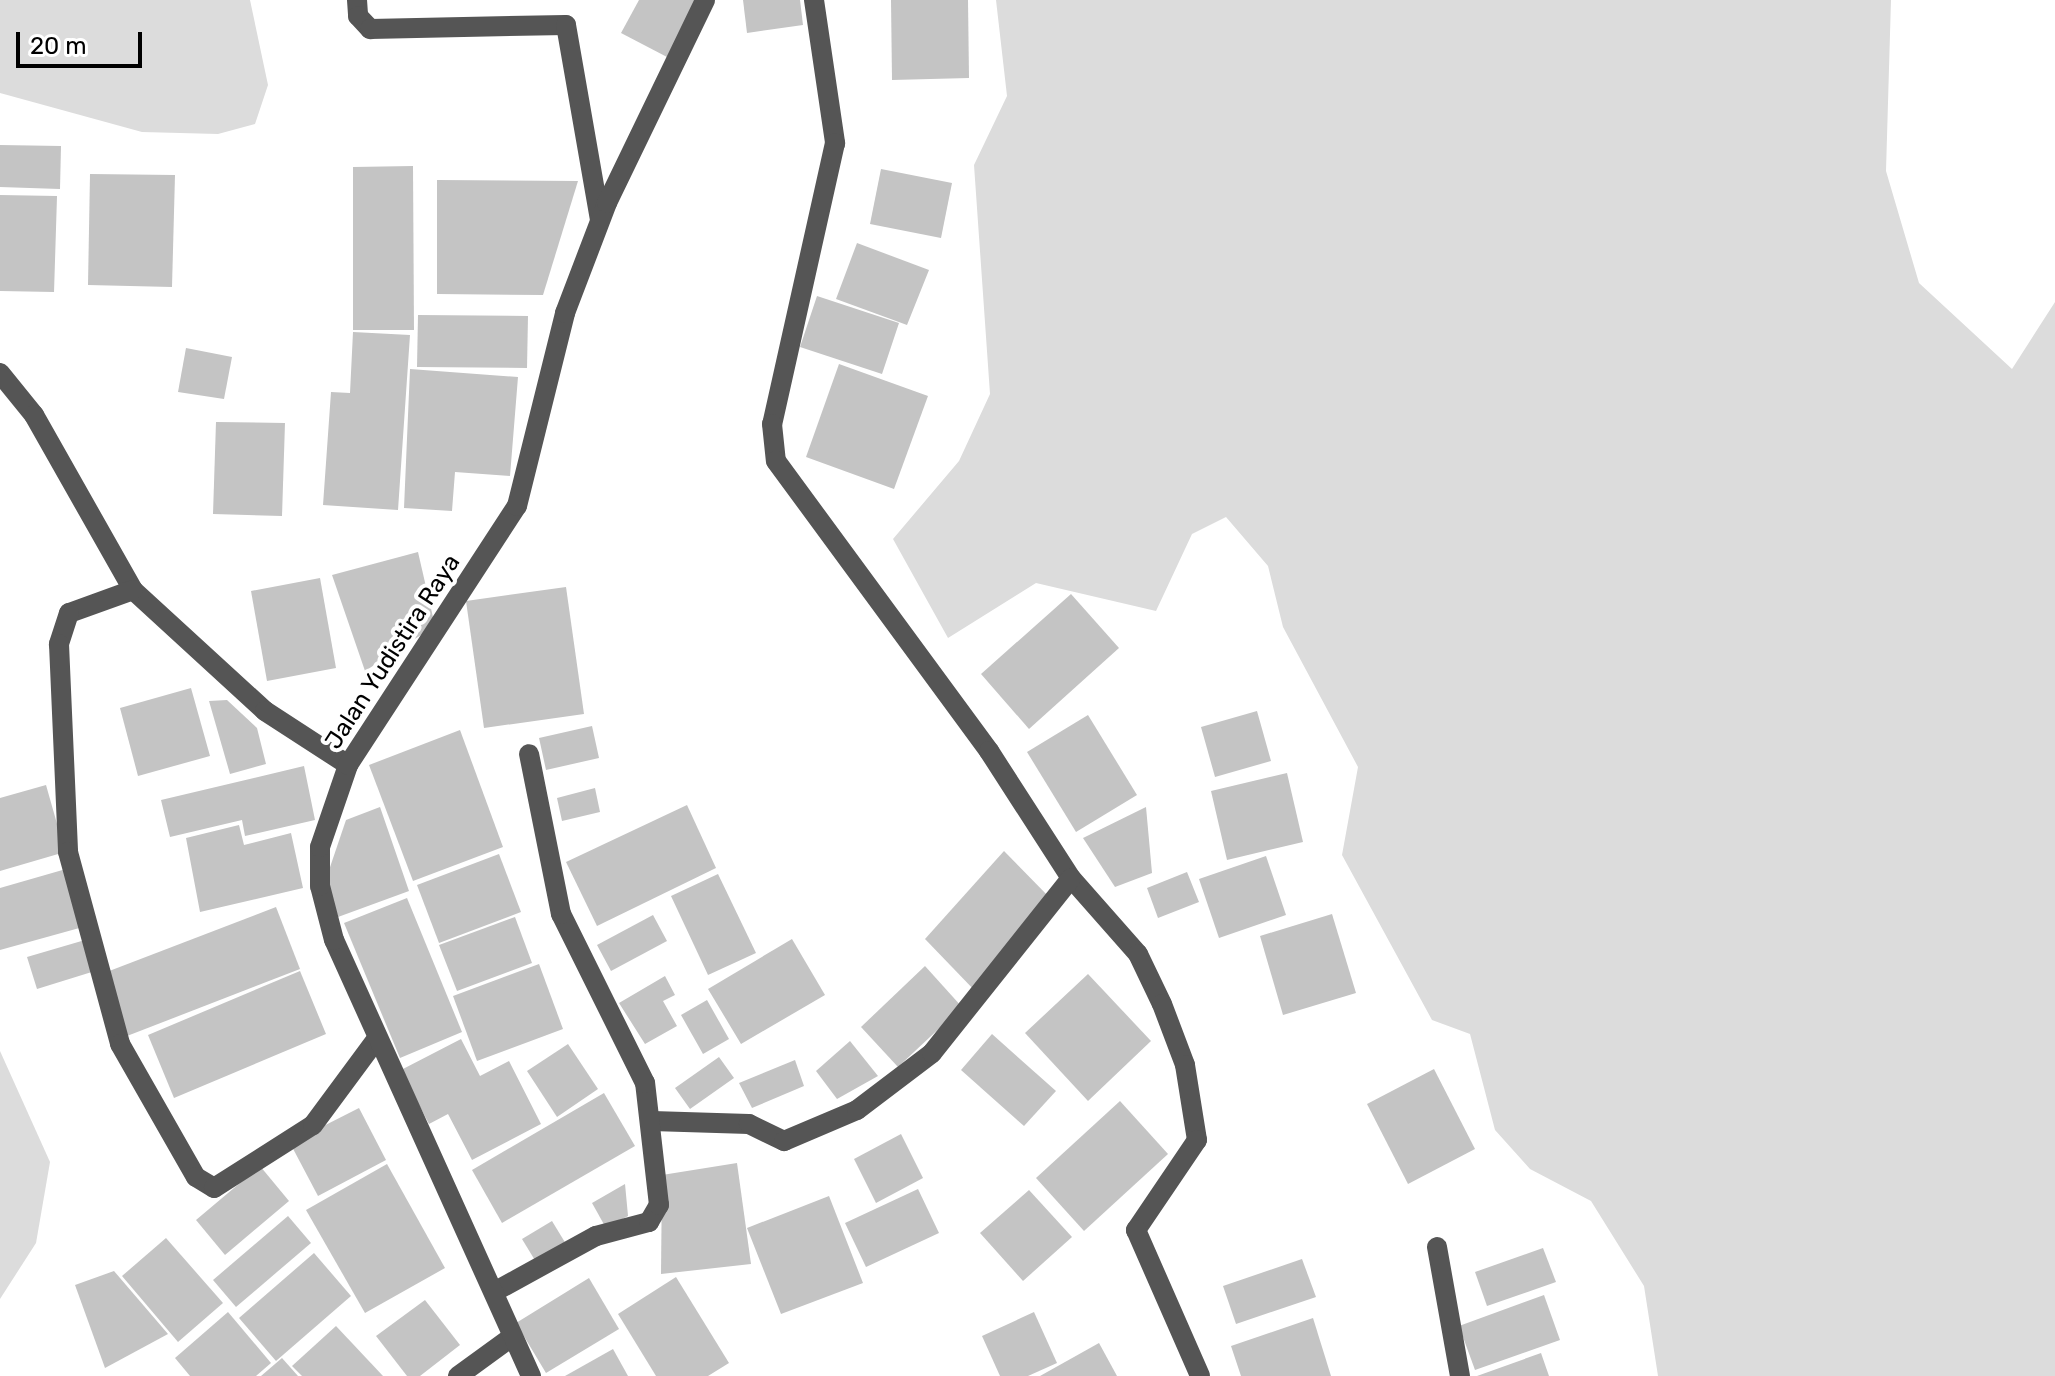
<!DOCTYPE html>
<style>
body{margin:0}
#map{position:relative;width:2055px;height:1376px;overflow:hidden;background:#fff;font-family:Rubik,sans-serif}
div>[style]{position:absolute}
.green>*{inset:0;background:#dcdcdc}
.building>*{inset:0;background:#c4c4c4}
.minor>*{height:20px;margin:-10px;padding:0 10px;transform-origin:10px;border-radius:10px;background:#555}
span{translate:-50% -50%;white-space:nowrap;text-align:center;line-height:1.15;-webkit-text-stroke:8px #fff;paint-order:stroke}
.street-label{font-size:24px;color:#000}
.scale{position:absolute;left:16px;top:32px;width:126px;height:36px;box-sizing:border-box;border:4px solid #000;border-top:0;padding-left:10px;font-size:24px;line-height:28px;white-space:nowrap;color:#000;-webkit-text-stroke:6px #fff;paint-order:stroke}
</style>
<div id="map">
<div class="green">
<div style="clip-path:polygon(0 0,250px 0,268px 85px,255px 124px,218px 134px,142px 132px,0 93px)"></div>
<div style="clip-path:polygon(996px 0,1891px 0,1886px 171px,1919px 283px,2012px 369px,2055px 302px,2055px 1376px,1658px 1376px,1644px 1286px,1591px 1201px,1530px 1169px,1495px 1130px,1470px 1034px,1432px 1020px,1342px 855px,1358px 767px,1283px 627px,1268px 566px,1226px 517px,1192px 534px,1156px 611px,1036px 583px,948px 638px,893px 539px,959px 461px,990px 394px,974px 165px,1007px 96px)"></div>
<div style="clip-path:polygon(0 1051px,50px 1162px,36px 1243px,0 1299px)"></div>
</div>
<div class="building">
<div style="clip-path:polygon(639px 0,697px 0,667px 57px,621px 33px)"></div>
<div style="clip-path:polygon(743px 0,800px 0,803px 25px,747px 33px)"></div>
<div style="clip-path:polygon(891px 0,968px 0,969px 78px,892px 80px)"></div>
<div style="clip-path:polygon(0 145px,61px 146px,60px 189px,0 187px)"></div>
<div style="clip-path:polygon(413px 166px,414px 330px,353px 330px,353px 167px)"></div>
<div style="clip-path:polygon(881px 169px,952px 183px,941px 238px,870px 224px)"></div>
<div style="clip-path:polygon(90px 174px,175px 175px,172px 287px,88px 285px)"></div>
<div style="clip-path:polygon(437px 180px,578px 181px,543px 295px,437px 294px)"></div>
<div style="clip-path:polygon(0 195px,57px 196px,54px 292px,0 291px)"></div>
<div style="clip-path:polygon(857px 243px,929px 270px,907px 325px,836px 299px)"></div>
<div style="clip-path:polygon(817px 296px,899px 323px,882px 374px,800px 347px)"></div>
<div style="clip-path:polygon(418px 315px,528px 316px,527px 368px,417px 367px)"></div>
<div style="clip-path:polygon(353px 332px,410px 335px,398px 510px,323px 505px,331px 392px,350px 393px)"></div>
<div style="clip-path:polygon(186px 348px,232px 357px,224px 399px,178px 392px)"></div>
<div style="clip-path:polygon(839px 364px,928px 396px,894px 489px,806px 457px)"></div>
<div style="clip-path:polygon(410px 369px,518px 377px,510px 476px,455px 472px,452px 511px,404px 508px)"></div>
<div style="clip-path:polygon(216px 422px,285px 423px,282px 516px,213px 514px)"></div>
<div style="clip-path:polygon(418px 552px,435px 626px,365px 671px,332px 575px)"></div>
<div style="clip-path:polygon(320px 578px,336px 668px,267px 681px,251px 591px)"></div>
<div style="clip-path:polygon(566px 587px,584px 714px,484px 728px,466px 601px)"></div>
<div style="clip-path:polygon(1071px 594px,1119px 648px,1029px 729px,981px 674px)"></div>
<div style="clip-path:polygon(191px 688px,210px 756px,138px 776px,120px 708px)"></div>
<div style="clip-path:polygon(227px 700px,257px 728px,266px 764px,230px 774px,209px 701px)"></div>
<div style="clip-path:polygon(1257px 711px,1271px 761px,1215px 777px,1201px 727px)"></div>
<div style="clip-path:polygon(1088px 715px,1137px 795px,1076px 832px,1027px 752px)"></div>
<div style="clip-path:polygon(592px 726px,599px 758px,546px 770px,539px 738px)"></div>
<div style="clip-path:polygon(460px 730px,503px 847px,413px 881px,369px 765px)"></div>
<div style="clip-path:polygon(304px 766px,315px 820px,245px 836px,242px 820px,170px 837px,161px 800px)"></div>
<div style="clip-path:polygon(1287px 773px,1303px 842px,1227px 860px,1211px 791px)"></div>
<div style="clip-path:polygon(46px 785px,65px 852px,0 871px,0 798px)"></div>
<div style="clip-path:polygon(595px 788px,600px 812px,562px 821px,557px 798px)"></div>
<div style="clip-path:polygon(687px 805px,716px 868px,597px 926px,566px 862px)"></div>
<div style="clip-path:polygon(380px 807px,409px 891px,338px 917px,326px 879px,346px 820px)"></div>
<div style="clip-path:polygon(1146px 807px,1152px 873px,1115px 887px,1083px 838px)"></div>
<div style="clip-path:polygon(239px 825px,244px 845px,291px 833px,303px 888px,200px 912px,186px 838px)"></div>
<div style="clip-path:polygon(1004px 851px,1051px 899px,978px 994px,925px 939px)"></div>
<div style="clip-path:polygon(499px 854px,521px 912px,439px 943px,417px 885px)"></div>
<div style="clip-path:polygon(1266px 856px,1286px 915px,1219px 938px,1199px 879px)"></div>
<div style="clip-path:polygon(66px 869px,83px 927px,0 950px,0 888px)"></div>
<div style="clip-path:polygon(1187px 872px,1199px 902px,1158px 918px,1147px 888px)"></div>
<div style="clip-path:polygon(718px 874px,756px 953px,708px 975px,671px 896px)"></div>
<div style="clip-path:polygon(407px 898px,462px 1032px,400px 1058px,344px 923px)"></div>
<div style="clip-path:polygon(276px 907px,300px 969px,127px 1036px,104px 973px)"></div>
<div style="clip-path:polygon(1332px 914px,1356px 993px,1283px 1015px,1260px 936px)"></div>
<div style="clip-path:polygon(653px 915px,667px 941px,611px 971px,597px 945px)"></div>
<div style="clip-path:polygon(515px 917px,532px 963px,457px 991px,439px 945px)"></div>
<div style="clip-path:polygon(792px 939px,825px 995px,741px 1044px,708px 989px)"></div>
<div style="clip-path:polygon(85px 940px,95px 971px,37px 989px,27px 957px)"></div>
<div style="clip-path:polygon(539px 964px,563px 1029px,477px 1061px,453px 996px)"></div>
<div style="clip-path:polygon(925px 966px,962px 1007px,898px 1067px,861px 1027px)"></div>
<div style="clip-path:polygon(300px 971px,326px 1034px,174px 1098px,148px 1035px)"></div>
<div style="clip-path:polygon(1088px 974px,1151px 1041px,1088px 1101px,1025px 1033px)"></div>
<div style="clip-path:polygon(665px 976px,675px 995px,663px 1001px,677px 1026px,645px 1044px,619px 1003px)"></div>
<div style="clip-path:polygon(707px 1000px,729px 1039px,703px 1054px,681px 1015px)"></div>
<div style="clip-path:polygon(992px 1034px,1056px 1091px,1024px 1126px,961px 1070px)"></div>
<div style="clip-path:polygon(461px 1039px,480px 1076px,509px 1061px,541px 1124px,472px 1160px,448px 1114px,429px 1124px,401px 1070px)"></div>
<div style="clip-path:polygon(850px 1041px,878px 1076px,837px 1099px,816px 1071px)"></div>
<div style="clip-path:polygon(568px 1044px,598px 1089px,557px 1117px,527px 1071px)"></div>
<div style="clip-path:polygon(719px 1057px,734px 1078px,690px 1109px,675px 1088px)"></div>
<div style="clip-path:polygon(795px 1060px,804px 1086px,752px 1108px,739px 1083px)"></div>
<div style="clip-path:polygon(1434px 1069px,1475px 1149px,1408px 1184px,1367px 1104px)"></div>
<div style="clip-path:polygon(604px 1093px,635px 1146px,502px 1223px,472px 1170px)"></div>
<div style="clip-path:polygon(1120px 1101px,1168px 1154px,1084px 1231px,1036px 1178px)"></div>
<div style="clip-path:polygon(359px 1108px,386px 1160px,318px 1196px,290px 1143px)"></div>
<div style="clip-path:polygon(901px 1134px,923px 1178px,876px 1203px,854px 1159px)"></div>
<div style="clip-path:polygon(737px 1163px,751px 1264px,661px 1274px,662px 1175px)"></div>
<div style="clip-path:polygon(387px 1164px,445px 1268px,365px 1313px,306px 1210px)"></div>
<div style="clip-path:polygon(260px 1166px,289px 1201px,225px 1255px,196px 1220px)"></div>
<div style="clip-path:polygon(625px 1184px,628px 1216px,606px 1228px,592px 1203px)"></div>
<div style="clip-path:polygon(918px 1189px,939px 1233px,866px 1267px,845px 1223px)"></div>
<div style="clip-path:polygon(1029px 1190px,1072px 1237px,1023px 1281px,980px 1233px)"></div>
<div style="clip-path:polygon(829px 1196px,863px 1283px,781px 1314px,747px 1228px)"></div>
<div style="clip-path:polygon(288px 1216px,311px 1243px,236px 1307px,213px 1280px)"></div>
<div style="clip-path:polygon(552px 1221px,566px 1244px,536px 1262px,522px 1239px)"></div>
<div style="clip-path:polygon(166px 1238px,223px 1303px,178px 1342px,122px 1276px)"></div>
<div style="clip-path:polygon(1543px 1248px,1556px 1282px,1487px 1306px,1475px 1272px)"></div>
<div style="clip-path:polygon(314px 1253px,351px 1296px,276px 1361px,239px 1318px)"></div>
<div style="clip-path:polygon(1302px 1259px,1316px 1297px,1236px 1324px,1223px 1286px)"></div>
<div style="clip-path:polygon(114px 1271px,168px 1334px,105px 1368px,75px 1285px)"></div>
<div style="clip-path:polygon(676px 1277px,729px 1363px,708px 1376px,656px 1376px,618px 1314px)"></div>
<div style="clip-path:polygon(589px 1278px,619px 1329px,546px 1373px,516px 1323px)"></div>
<div style="clip-path:polygon(1544px 1295px,1560px 1340px,1475px 1370px,1459px 1326px)"></div>
<div style="clip-path:polygon(425px 1300px,460px 1345px,420px 1376px,407px 1376px,376px 1336px)"></div>
<div style="clip-path:polygon(228px 1312px,271px 1363px,256px 1376px,190px 1376px,175px 1358px)"></div>
<div style="clip-path:polygon(1034px 1312px,1057px 1363px,1028px 1376px,1000px 1376px,982px 1336px)"></div>
<div style="clip-path:polygon(1313px 1318px,1331px 1376px,1241px 1376px,1231px 1346px)"></div>
<div style="clip-path:polygon(336px 1326px,383px 1376px,302px 1376px,292px 1366px)"></div>
<div style="clip-path:polygon(1099px 1343px,1117px 1376px,1040px 1376px)"></div>
<div style="clip-path:polygon(613px 1349px,628px 1376px,565px 1376px)"></div>
<div style="clip-path:polygon(1541px 1353px,1549px 1376px,1477px 1376px)"></div>
<div style="clip-path:polygon(282px 1358px,298px 1376px,261px 1376px)"></div>
</div>
<div class="minor">
<div style="left:357px;top:0;width:16px;rotate:86deg"></div>
<div style="left:358px;top:16px;width:18px;rotate:47deg"></div>
<div style="left:370px;top:29px;width:196px;rotate:-1.2deg"></div>
<div style="left:566px;top:25px;width:197px;rotate:80.1deg"></div>
<div style="left:814px;top:0;width:145px;rotate:81.6deg"></div>
<div style="left:835px;top:143px;width:288px;rotate:102.6deg"></div>
<div style="left:772px;top:424px;width:37px;rotate:84deg"></div>
<div style="left:776px;top:461px;width:360px;rotate:53.7deg"></div>
<div style="left:989px;top:751px;width:151px;rotate:57.2deg"></div>
<div style="left:1071px;top:878px;width:101px;rotate:48.6deg"></div>
<div style="left:1138px;top:954px;width:55px;rotate:64.4deg"></div>
<div style="left:1162px;top:1004px;width:65px;rotate:69.3deg"></div>
<div style="left:1185px;top:1065px;width:76px;rotate:80.9deg"></div>
<div style="left:1197px;top:1140px;width:109px;rotate:124.1deg"></div>
<div style="left:1136px;top:1230px;width:159px;rotate:66.3deg"></div>
<div style="left:0;top:373px;width:54px;rotate:51deg"></div>
<div style="left:34px;top:415px;width:201px;rotate:60.5deg"></div>
<div style="left:133px;top:590px;width:179px;rotate:42.5deg"></div>
<div style="left:265px;top:711px;width:99px;rotate:33deg"></div>
<div style="left:133px;top:590px;width:68px;rotate:160.2deg"></div>
<div style="left:69px;top:613px;width:33px;rotate:108deg"></div>
<div style="left:59px;top:644px;width:208px;rotate:87.5deg"></div>
<div style="left:68px;top:852px;width:199px;rotate:74.8deg"></div>
<div style="left:120px;top:1044px;width:153px;rotate:60.3deg"></div>
<div style="left:196px;top:1177px;width:21px;rotate:31deg"></div>
<div style="left:214px;top:1188px;width:117px;rotate:-32.5deg"></div>
<div style="left:313px;top:1125px;width:106px;rotate:-53.5deg"></div>
<div style="left:652px;top:1121px;width:97px;rotate:1.8deg"></div>
<div style="left:749px;top:1124px;width:39px;rotate:26deg"></div>
<div style="left:784px;top:1141px;width:79px;rotate:-23deg"></div>
<div style="left:857px;top:1110px;width:94px;rotate:-37.2deg"></div>
<div style="left:932px;top:1053px;width:223px;rotate:-51.5deg"></div>
<div style="left:1437px;top:1247px;width:131px;rotate:79.9deg"></div>
<div style="left:494px;top:1292px;width:116px;rotate:-28.8deg"></div>
<div style="left:596px;top:1236px;width:55px;rotate:-14.8deg"></div>
<div style="left:649px;top:1222px;width:20px;rotate:-60deg"></div>
<div style="left:659px;top:1205px;width:123px;rotate:-96.5deg"></div>
<div style="left:645px;top:1083px;width:189px;rotate:-116.4deg"></div>
<div style="left:561px;top:914px;width:163px;rotate:-101.3deg"></div>
<div style="left:458px;top:1376px;width:63px;rotate:-36deg"></div>
<div style="left:531px;top:1376px;width:478px;rotate:-114.3deg"></div>
<div style="left:334px;top:940px;width:56px;rotate:-104.5deg"></div>
<div style="left:320px;top:886px;width:39px;rotate:-90deg"></div>
<div style="left:320px;top:847px;width:87px;rotate:-71.1deg"></div>
<div style="left:348px;top:765px;width:309px;rotate:-56.9deg"></div>
<div style="left:517px;top:506px;width:199px;rotate:-76deg"></div>
<div style="left:565px;top:313px;width:118px;rotate:-69.1deg"></div>
<div style="left:607px;top:203px;width:225px;rotate:-64.2deg"></div>
</div>
<div class="street-label">
<span style="left:393px;top:652px;rotate:-57deg">Jalan Yudistira Raya</span>
</div>
<div class="scale">20 m</div>
</div>
